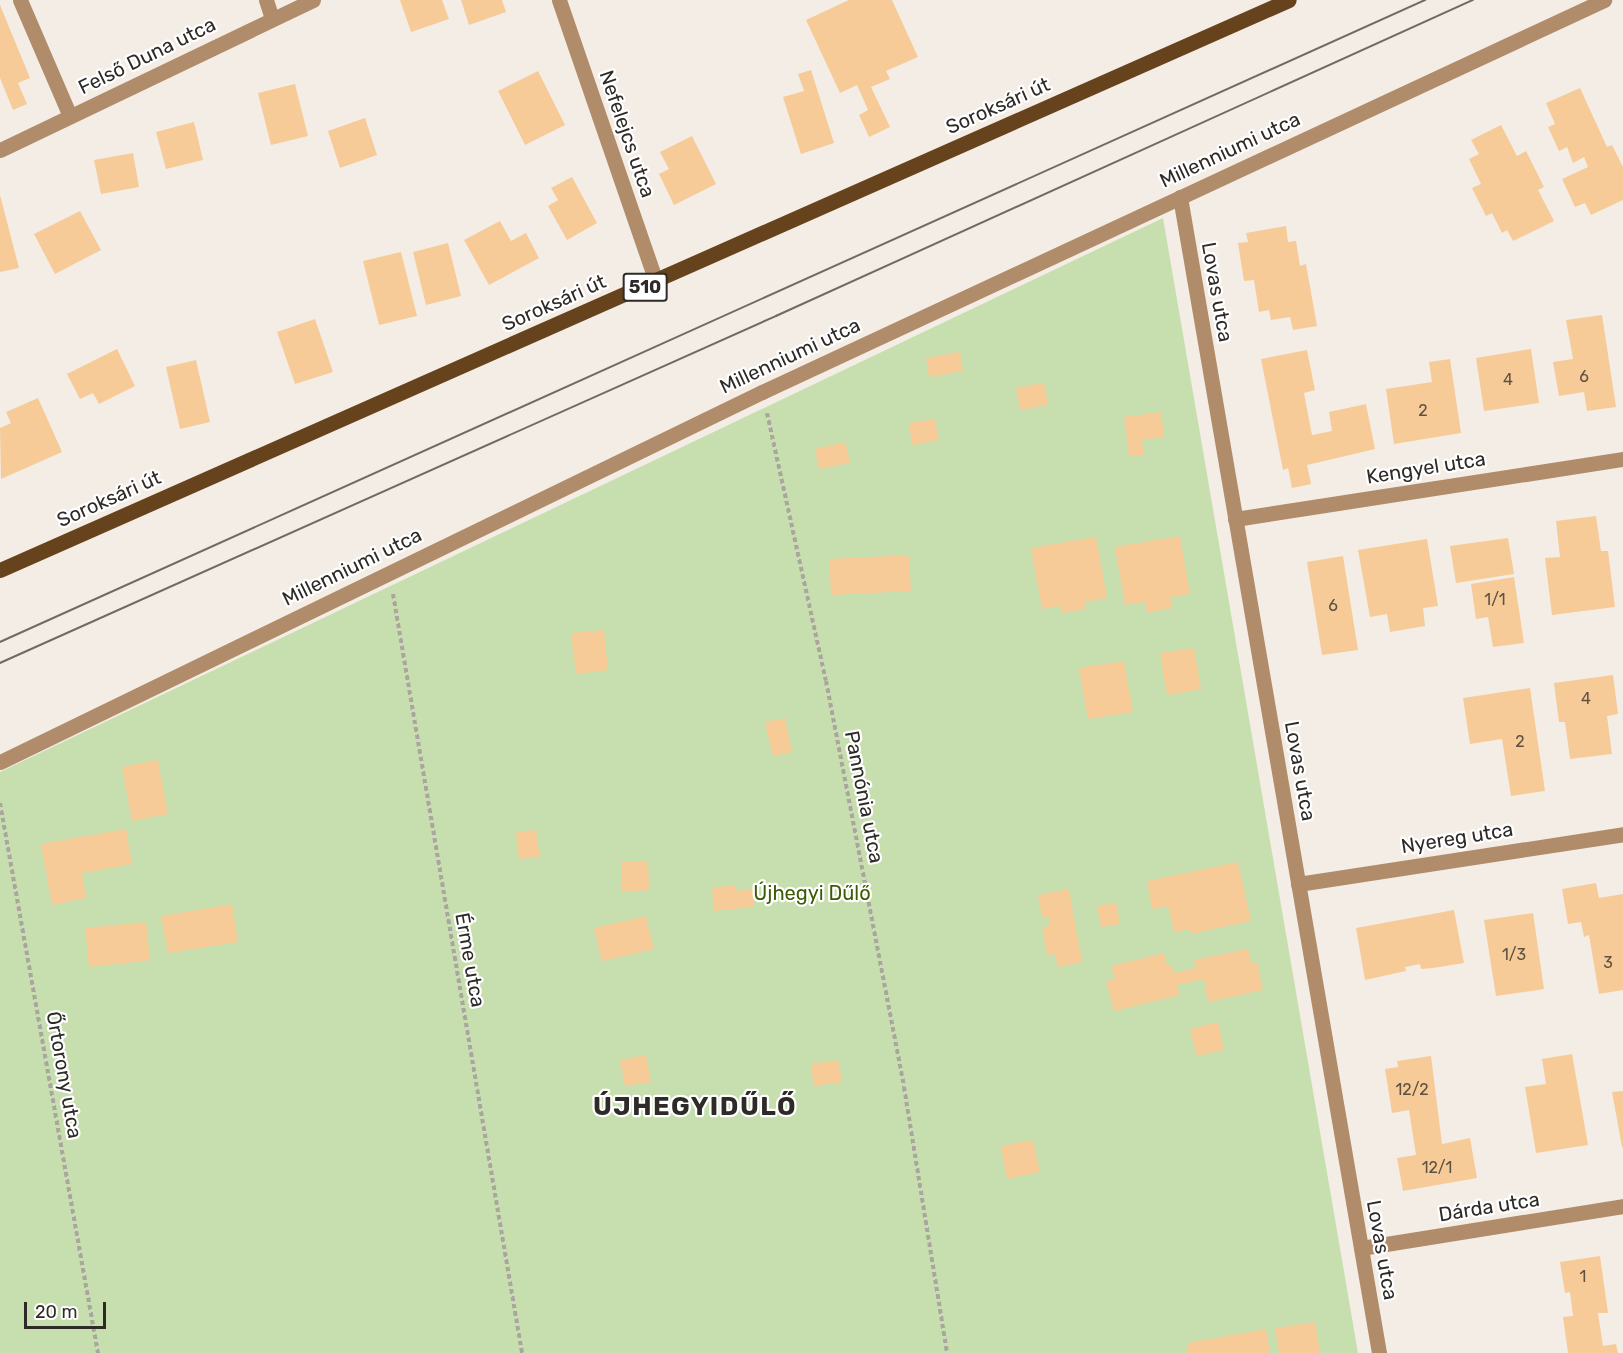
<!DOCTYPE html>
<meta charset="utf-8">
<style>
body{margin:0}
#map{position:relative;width:1623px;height:1353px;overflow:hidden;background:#f4ede5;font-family:Rubik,sans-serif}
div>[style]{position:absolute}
.green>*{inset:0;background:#c7deae}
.building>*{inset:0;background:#f6cb98}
.path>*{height:4px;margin-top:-2px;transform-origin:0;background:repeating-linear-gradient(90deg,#aaa59f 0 4.5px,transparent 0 7.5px)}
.minor>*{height:15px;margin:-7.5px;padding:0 7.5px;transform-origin:7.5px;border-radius:7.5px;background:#b08c6b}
.major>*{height:15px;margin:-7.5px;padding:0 7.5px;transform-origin:7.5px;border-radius:7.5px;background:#67431d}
.tram>*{height:1.5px;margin:-0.75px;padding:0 0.75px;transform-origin:0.75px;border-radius:0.75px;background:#6e6a65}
span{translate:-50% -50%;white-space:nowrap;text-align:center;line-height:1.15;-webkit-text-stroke:4.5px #fff;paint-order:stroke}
.number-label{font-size:16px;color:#5f5243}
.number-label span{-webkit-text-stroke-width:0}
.shield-label span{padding:2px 4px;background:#fff;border:2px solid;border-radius:4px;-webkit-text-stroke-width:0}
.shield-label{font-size:18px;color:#2d2a27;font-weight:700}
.street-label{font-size:20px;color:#2d2a27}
.park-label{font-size:20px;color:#3d5b02}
.district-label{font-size:26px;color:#2d2a27;font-weight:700;letter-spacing:1.5px}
.scale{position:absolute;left:24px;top:1302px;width:82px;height:27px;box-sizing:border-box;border:3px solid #2d2a27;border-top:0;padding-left:8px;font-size:18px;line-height:21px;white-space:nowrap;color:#2d2a27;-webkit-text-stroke:4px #fff;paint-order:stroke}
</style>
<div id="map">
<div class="green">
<div style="clip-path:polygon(1163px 218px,1358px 1353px,0 1353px,0 772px)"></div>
</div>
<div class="building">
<div style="clip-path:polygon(400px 0,442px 0,449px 19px,411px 32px)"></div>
<div style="clip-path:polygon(461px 0,502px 0,506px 12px,469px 25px)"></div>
<div style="clip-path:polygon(849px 0,892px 0,918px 57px,886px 71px,890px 79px,871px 87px,890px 127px,869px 137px,859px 115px,868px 110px,857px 85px,840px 93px,806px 20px)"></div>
<div style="clip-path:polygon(0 5px,30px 78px,18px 83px,27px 104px,13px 110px,0 78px)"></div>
<div style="clip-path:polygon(811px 70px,834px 143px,801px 154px,783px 97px,804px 91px,798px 74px)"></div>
<div style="clip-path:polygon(538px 71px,565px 125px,525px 145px,498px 91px)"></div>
<div style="clip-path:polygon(295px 84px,308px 136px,271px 145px,258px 93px)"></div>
<div style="clip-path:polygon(1580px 88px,1607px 147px,1612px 145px,1623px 167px,1623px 200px,1591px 215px,1585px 203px,1575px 207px,1562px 179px,1588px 167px,1584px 157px,1573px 163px,1567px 147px,1559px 151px,1548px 127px,1555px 124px,1546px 103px)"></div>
<div style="clip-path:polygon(365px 118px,377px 155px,340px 168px,328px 131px)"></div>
<div style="clip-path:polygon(194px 122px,203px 160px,166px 169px,156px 132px)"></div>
<div style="clip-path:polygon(1501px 125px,1517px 156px,1526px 151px,1544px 187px,1538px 190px,1554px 221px,1513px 241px,1507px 230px,1502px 233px,1492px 213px,1486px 216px,1472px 188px,1481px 184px,1469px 159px,1479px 154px,1471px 140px)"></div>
<div style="clip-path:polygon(692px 136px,716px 184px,674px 205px,659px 174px,669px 169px,660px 152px)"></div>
<div style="clip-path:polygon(133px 153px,139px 187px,101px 194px,94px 160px)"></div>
<div style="clip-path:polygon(572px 177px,597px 223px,567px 240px,548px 206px,558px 200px,551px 188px)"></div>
<div style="clip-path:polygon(0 195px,19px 268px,0 272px)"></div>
<div style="clip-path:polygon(80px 211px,101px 250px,55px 274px,34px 234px)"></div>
<div style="clip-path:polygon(500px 221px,511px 241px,526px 233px,539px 258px,489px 285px,464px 240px)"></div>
<div style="clip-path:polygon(1286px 226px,1288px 242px,1296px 241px,1300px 266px,1306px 264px,1317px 326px,1293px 330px,1290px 317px,1271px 320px,1269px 310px,1259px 312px,1254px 280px,1244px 281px,1238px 243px,1248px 242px,1246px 233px)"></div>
<div style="clip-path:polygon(448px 243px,461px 296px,426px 305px,413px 252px)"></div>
<div style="clip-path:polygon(401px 252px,417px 316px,379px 325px,363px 261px)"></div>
<div style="clip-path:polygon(1602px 315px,1616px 407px,1587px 411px,1584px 392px,1559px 396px,1553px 362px,1573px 359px,1566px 320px)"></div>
<div style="clip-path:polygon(315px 319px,333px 372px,295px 384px,277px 332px)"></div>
<div style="clip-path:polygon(117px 349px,135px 386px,99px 404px,93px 393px,80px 399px,67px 374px)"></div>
<div style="clip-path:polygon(1531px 349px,1539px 403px,1484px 411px,1476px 358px)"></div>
<div style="clip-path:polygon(1307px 350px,1315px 390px,1304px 393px,1312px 435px,1332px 431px,1329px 412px,1366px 404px,1375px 449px,1307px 465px,1311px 484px,1292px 488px,1288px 468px,1283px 470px,1261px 359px)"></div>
<div style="clip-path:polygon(960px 352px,963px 371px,929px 377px,926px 358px)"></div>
<div style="clip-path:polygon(1450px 359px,1461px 433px,1394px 444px,1386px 389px,1432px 382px,1429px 362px)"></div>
<div style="clip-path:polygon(196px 360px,210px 422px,180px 429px,166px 367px)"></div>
<div style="clip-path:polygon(1044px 383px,1048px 405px,1020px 410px,1016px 388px)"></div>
<div style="clip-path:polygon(38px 398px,62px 452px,1px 479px,0 428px,11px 423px,6px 412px)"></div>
<div style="clip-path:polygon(1161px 412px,1164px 437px,1142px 440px,1144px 455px,1129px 456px,1124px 417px)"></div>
<div style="clip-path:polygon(935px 419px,939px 440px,912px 445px,909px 423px)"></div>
<div style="clip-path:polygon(845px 442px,850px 463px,819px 469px,815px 449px)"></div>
<div style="clip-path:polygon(1596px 516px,1601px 551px,1608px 551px,1615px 607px,1552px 615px,1545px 558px,1560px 557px,1556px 521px)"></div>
<div style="clip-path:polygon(1180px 536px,1190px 594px,1170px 597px,1172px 608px,1147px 613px,1145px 602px,1125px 605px,1115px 547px)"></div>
<div style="clip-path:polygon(1096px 537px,1107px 598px,1084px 602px,1086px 609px,1062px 613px,1060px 606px,1042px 609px,1031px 548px)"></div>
<div style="clip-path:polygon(1508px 538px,1514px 574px,1456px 583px,1450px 546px)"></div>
<div style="clip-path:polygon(1427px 539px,1438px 606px,1423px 608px,1425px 626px,1390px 632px,1387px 614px,1370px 617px,1358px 550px)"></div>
<div style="clip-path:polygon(909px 555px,911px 591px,831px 595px,829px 559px)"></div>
<div style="clip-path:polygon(1343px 556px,1358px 650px,1322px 655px,1307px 562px)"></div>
<div style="clip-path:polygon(1514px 577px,1524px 643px,1493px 647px,1488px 617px,1476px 619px,1471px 584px)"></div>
<div style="clip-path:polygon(604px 630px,608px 670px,576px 674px,571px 633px)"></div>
<div style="clip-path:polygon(1194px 648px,1201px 689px,1167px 695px,1160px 653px)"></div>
<div style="clip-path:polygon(1124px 661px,1133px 712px,1088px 719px,1079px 668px)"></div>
<div style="clip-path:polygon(1613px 675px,1618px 714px,1607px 716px,1612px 754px,1570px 759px,1565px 722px,1559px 722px,1554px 683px)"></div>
<div style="clip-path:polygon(1530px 688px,1545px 791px,1511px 796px,1502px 739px,1470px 744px,1463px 698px)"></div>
<div style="clip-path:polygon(785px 718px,792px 752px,773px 756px,765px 722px)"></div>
<div style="clip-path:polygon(158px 760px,168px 814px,132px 821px,122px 767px)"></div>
<div style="clip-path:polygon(126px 829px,132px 864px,82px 873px,86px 898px,52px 905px,41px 844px)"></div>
<div style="clip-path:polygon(536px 830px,540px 857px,519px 859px,516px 832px)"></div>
<div style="clip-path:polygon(648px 861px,649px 890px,622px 892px,621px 862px)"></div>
<div style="clip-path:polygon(1238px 862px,1251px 921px,1191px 934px,1190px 929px,1174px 932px,1168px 906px,1152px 909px,1147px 881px)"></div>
<div style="clip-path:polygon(1596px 883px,1599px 898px,1623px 894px,1623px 990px,1599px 994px,1589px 935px,1584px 937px,1581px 922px,1568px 924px,1562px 889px)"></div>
<div style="clip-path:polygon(736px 885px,736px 891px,753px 889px,754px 907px,714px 911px,712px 888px)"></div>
<div style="clip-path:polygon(1069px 889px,1082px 962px,1058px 967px,1055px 954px,1047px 955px,1042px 927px,1050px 926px,1048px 916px,1042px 917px,1038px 895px)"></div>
<div style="clip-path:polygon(1116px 903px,1120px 924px,1101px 927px,1097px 906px)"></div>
<div style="clip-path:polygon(232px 904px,238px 942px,168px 953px,161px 916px)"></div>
<div style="clip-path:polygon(1454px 910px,1464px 963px,1433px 968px,1421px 969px,1420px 964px,1405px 967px,1406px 971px,1365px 980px,1356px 928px)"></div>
<div style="clip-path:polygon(1533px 913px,1544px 989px,1496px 996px,1484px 920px)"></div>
<div style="clip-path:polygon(646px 916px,654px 949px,602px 961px,594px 928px)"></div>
<div style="clip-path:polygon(146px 922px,150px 960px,89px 967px,85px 928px)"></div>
<div style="clip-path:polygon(1248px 949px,1251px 963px,1257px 962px,1263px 990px,1208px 1002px,1204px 979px,1177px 985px,1180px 995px,1114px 1011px,1106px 981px,1115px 979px,1111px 966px,1164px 953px,1167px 966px,1172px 965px,1174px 973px,1196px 968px,1194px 960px)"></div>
<div style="clip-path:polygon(1218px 1022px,1224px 1050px,1197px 1056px,1190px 1029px)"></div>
<div style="clip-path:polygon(1572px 1054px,1588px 1145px,1536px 1153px,1525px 1087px,1546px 1084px,1542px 1059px)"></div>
<div style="clip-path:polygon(646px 1055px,651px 1082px,625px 1086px,620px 1060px)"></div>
<div style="clip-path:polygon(1431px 1056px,1442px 1144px,1470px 1138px,1477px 1178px,1403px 1191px,1397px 1158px,1416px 1155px,1409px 1110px,1392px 1113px,1385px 1069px,1398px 1067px,1397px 1061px)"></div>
<div style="clip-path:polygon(838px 1060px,842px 1082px,814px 1086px,811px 1064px)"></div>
<div style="clip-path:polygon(1623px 1091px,1623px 1147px,1622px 1147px,1612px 1092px)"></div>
<div style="clip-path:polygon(1033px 1140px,1040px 1172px,1007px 1179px,1001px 1146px)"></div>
<div style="clip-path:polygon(1600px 1256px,1608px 1313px,1598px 1313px,1603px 1346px,1616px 1344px,1618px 1353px,1568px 1353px,1563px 1317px,1573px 1316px,1570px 1292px,1565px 1293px,1560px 1262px)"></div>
<div style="clip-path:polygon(1315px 1322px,1320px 1353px,1279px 1353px,1275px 1328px)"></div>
<div style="clip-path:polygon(1266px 1329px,1270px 1353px,1188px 1353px,1187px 1343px)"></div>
</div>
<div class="path">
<div style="left:767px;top:413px;width:274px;rotate:77.6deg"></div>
<div style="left:826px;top:681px;width:413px;rotate:79.1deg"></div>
<div style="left:904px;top:1087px;width:269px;rotate:80.8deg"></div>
<div style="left:393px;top:594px;width:770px;rotate:80.35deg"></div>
<div style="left:0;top:803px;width:559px;rotate:79.9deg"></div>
</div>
<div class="minor">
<div style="left:20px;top:0;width:126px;rotate:66.7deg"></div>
<div style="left:266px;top:0;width:20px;rotate:72deg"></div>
<div style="left:559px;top:0;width:298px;rotate:71deg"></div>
<div style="left:0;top:150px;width:347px;rotate:-25.6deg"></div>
<div style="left:1180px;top:197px;width:1173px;rotate:80.23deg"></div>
<div style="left:1235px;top:519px;width:393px;rotate:-8.8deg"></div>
<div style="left:0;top:762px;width:847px;rotate:-25.9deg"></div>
<div style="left:762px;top:392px;width:929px;rotate:-24.96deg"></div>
<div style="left:1298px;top:884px;width:329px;rotate:-8.7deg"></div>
<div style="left:1361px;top:1248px;width:265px;rotate:-9.1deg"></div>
</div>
<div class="major">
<div style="left:0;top:570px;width:1409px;rotate:-23.86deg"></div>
</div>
<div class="tram">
<div style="left:0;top:642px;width:1563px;rotate:-24.25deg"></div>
<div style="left:0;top:663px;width:850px;rotate:-24.09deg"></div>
<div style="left:776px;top:316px;width:765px;rotate:-24.39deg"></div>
</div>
<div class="number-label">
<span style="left:1584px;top:377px">6</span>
<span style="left:1508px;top:380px">4</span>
<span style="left:1423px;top:411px">2</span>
<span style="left:1495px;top:600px">1/1</span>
<span style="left:1333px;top:606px">6</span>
<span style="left:1586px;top:699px">4</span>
<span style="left:1520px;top:742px">2</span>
<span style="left:1514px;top:955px">1/3</span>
<span style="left:1608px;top:963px">3</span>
<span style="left:1412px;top:1090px">12/2</span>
<span style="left:1437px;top:1168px">12/1</span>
<span style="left:1583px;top:1277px">1</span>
</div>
<div class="shield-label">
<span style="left:645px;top:287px">510</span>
</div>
<div class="street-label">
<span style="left:147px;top:56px;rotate:-26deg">Felső Duna utca</span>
<span style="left:998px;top:106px;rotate:-24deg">Soroksári út</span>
<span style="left:627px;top:134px;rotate:71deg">Nefelejcs utca</span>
<span style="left:1230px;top:150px;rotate:-25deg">Millenniumi utca</span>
<span style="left:1217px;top:292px;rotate:80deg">Lovas utca</span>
<span style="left:554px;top:303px;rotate:-24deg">Soroksári út</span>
<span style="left:790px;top:356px;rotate:-25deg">Millenniumi utca</span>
<span style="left:1426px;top:468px;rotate:-9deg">Kengyel utca</span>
<span style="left:109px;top:499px;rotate:-24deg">Soroksári út</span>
<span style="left:352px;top:567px;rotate:-26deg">Millenniumi utca</span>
<span style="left:1300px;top:771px;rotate:80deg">Lovas utca</span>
<span style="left:864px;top:797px;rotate:79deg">Pannónia utca</span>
<span style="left:1457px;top:838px;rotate:-9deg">Nyereg utca</span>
<span style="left:470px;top:960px;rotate:80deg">Érme utca</span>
<span style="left:64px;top:1075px;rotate:80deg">Őrtorony utca</span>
<span style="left:1489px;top:1207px;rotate:-9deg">Dárda utca</span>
<span style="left:1382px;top:1250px;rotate:80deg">Lovas utca</span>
</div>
<div class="park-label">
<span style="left:812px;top:893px">Újhegyi Dűlő</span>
</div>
<div class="district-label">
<span style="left:695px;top:1107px">ÚJHEGYIDŰLŐ</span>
</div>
<div class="scale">20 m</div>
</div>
